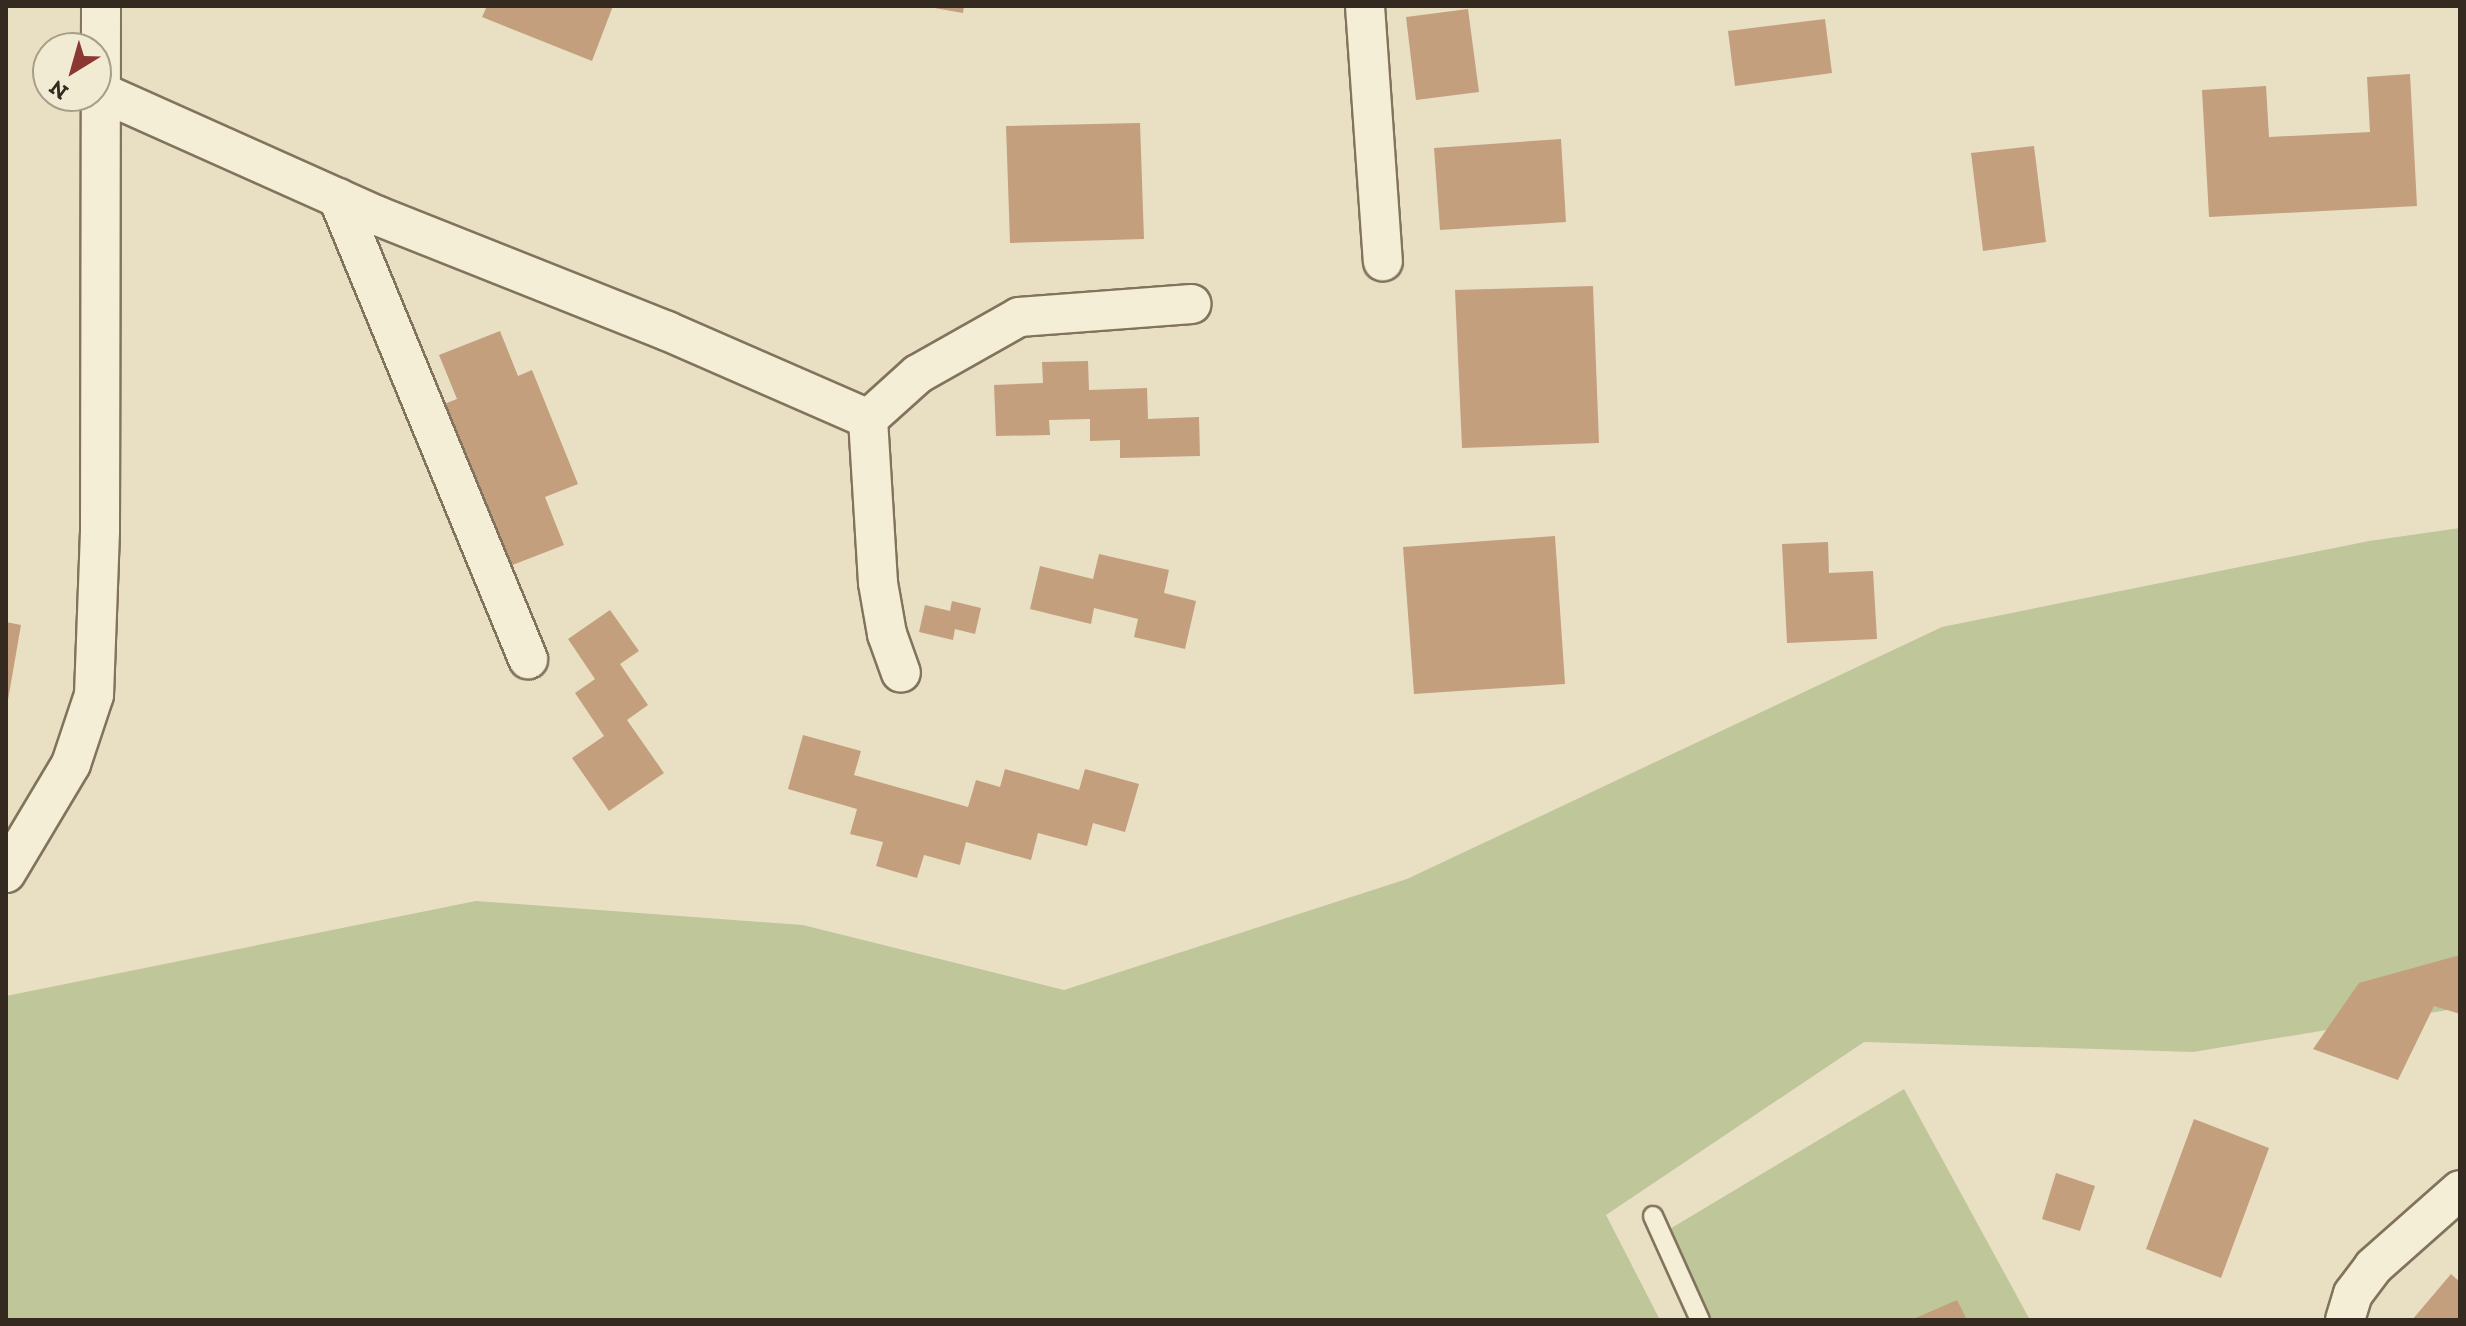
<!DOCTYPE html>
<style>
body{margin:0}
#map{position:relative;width:2466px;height:1326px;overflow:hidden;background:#e9e0c4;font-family:"Zilla Slab",serif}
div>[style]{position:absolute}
.green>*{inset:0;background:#bec69a}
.building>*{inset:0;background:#c39f7e}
.roads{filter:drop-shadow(2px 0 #82735d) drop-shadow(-2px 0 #82735d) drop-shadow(0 2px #82735d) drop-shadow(0 -2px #82735d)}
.lane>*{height:18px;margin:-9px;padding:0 9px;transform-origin:9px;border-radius:9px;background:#f5eed7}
.street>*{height:38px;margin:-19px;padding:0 19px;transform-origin:19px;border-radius:19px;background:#f5eed7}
span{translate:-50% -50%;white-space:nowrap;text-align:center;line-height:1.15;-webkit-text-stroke:8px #f1ebd3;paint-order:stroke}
.frame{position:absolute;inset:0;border:8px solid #342a1f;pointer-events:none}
.north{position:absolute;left:32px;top:32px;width:80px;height:80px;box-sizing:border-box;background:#f1ebd3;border:2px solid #a59e8b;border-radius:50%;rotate:217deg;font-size:22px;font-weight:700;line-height:32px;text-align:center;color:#342a1f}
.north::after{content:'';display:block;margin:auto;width:28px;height:36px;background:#8b3833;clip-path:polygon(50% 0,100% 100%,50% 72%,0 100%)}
</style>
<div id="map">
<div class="green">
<div style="clip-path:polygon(2460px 528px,2460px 1008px,2193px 1052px,1864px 1042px,1606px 1215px,1660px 1320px,6px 1320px,6px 996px,476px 901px,803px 925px,1064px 990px,1407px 879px,1942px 627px,2369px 541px)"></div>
<div style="clip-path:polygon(1904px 1089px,2030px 1320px,1690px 1320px,1653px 1239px)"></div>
</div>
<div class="building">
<div style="clip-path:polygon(487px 6px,613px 6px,592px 61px,482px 17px)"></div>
<div style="clip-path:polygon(923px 6px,964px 6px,963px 13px)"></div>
<div style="clip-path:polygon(1468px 9px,1479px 92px,1416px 100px,1406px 17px)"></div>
<div style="clip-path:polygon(1825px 19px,1832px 73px,1735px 86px,1728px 31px)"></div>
<div style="clip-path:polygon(2410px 74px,2417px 206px,2209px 217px,2202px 90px,2266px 86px,2269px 137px,2370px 132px,2367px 77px)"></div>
<div style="clip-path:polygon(1140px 123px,1144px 239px,1010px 243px,1006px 126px)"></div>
<div style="clip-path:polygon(1561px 139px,1566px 222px,1440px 230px,1434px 148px)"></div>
<div style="clip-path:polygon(2034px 146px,2046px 242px,1983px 251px,1971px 153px)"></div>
<div style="clip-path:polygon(1593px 286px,1599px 443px,1462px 448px,1455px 290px)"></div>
<div style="clip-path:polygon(500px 331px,518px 376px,532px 370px,578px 484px,545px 497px,564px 545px,505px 568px,444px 404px,457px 399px,439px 355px)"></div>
<div style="clip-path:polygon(1088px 361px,1089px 390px,1147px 388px,1148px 419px,1199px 417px,1200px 456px,1120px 458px,1120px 440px,1090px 441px,1090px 419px,1049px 420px,1050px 435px,996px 436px,994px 385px,1043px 383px,1042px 362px)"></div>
<div style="clip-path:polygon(1555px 536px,1565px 684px,1414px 694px,1403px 547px)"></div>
<div style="clip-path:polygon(1828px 542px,1829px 573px,1873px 571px,1877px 639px,1787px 643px,1782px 544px)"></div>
<div style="clip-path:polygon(1099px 554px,1169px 570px,1164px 593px,1196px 601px,1185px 649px,1134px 637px,1138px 619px,1094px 608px,1091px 624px,1030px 609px,1040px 566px,1093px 579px)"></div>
<div style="clip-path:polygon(952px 601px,981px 608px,975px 634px,955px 629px,953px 640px,919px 632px,925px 605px,950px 611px)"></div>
<div style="clip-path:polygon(610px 610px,639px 651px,620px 664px,648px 705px,627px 720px,664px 773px,609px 811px,572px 758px,604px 736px,575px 693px,595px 679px,568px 639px)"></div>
<div style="clip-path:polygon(6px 622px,21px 625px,8px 700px,6px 700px)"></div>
<div style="clip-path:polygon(803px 735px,861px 751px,854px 775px,968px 807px,976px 780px,1000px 787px,1005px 769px,1079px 790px,1085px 769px,1139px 784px,1125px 832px,1093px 823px,1087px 846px,1038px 833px,1031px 860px,966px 842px,960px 865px,924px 855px,917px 878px,876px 866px,883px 842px,850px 834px,857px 809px,788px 789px)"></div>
<div style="clip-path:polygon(2460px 955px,2460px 1014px,2434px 1006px,2398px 1080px,2313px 1049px,2359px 983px)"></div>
<div style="clip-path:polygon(2194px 1119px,2269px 1148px,2221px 1278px,2146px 1249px)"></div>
<div style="clip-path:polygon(2056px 1173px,2095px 1186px,2080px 1231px,2042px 1219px)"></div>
<div style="clip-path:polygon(2451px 1274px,2460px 1282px,2460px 1320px,2412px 1320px)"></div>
<div style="clip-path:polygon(1957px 1300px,1967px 1320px,1911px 1320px)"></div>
</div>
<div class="roads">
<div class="lane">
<div style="left:1653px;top:1216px;width:114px;rotate:65.7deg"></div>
</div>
<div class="street">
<div style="left:1365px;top:6px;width:256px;rotate:86deg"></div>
<div style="left:101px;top:92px;width:303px;rotate:24.1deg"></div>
<div style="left:378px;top:216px;width:311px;rotate:21.7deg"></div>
<div style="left:667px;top:331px;width:219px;rotate:23.6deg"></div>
<div style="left:868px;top:419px;width:164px;rotate:86.5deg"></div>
<div style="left:878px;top:583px;width:52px;rotate:80deg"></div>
<div style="left:887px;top:634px;width:41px;rotate:70.3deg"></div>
<div style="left:338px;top:198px;width:499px;rotate:67.6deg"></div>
<div style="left:868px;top:419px;width:67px;rotate:-42deg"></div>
<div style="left:918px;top:374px;width:116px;rotate:-29.4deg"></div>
<div style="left:1019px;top:317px;width:173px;rotate:-4.3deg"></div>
<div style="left:6px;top:873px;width:127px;rotate:-59.2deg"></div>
<div style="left:71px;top:764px;width:73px;rotate:-71.6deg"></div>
<div style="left:94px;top:695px;width:165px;rotate:-87.9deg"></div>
<div style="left:100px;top:530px;width:524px;rotate:-89.89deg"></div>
<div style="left:2345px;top:1320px;width:27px;rotate:-73deg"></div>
<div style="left:2353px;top:1294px;width:34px;rotate:-53deg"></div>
<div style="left:2373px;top:1267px;width:116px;rotate:-41.5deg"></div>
</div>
</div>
<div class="frame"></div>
<div class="north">N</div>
</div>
